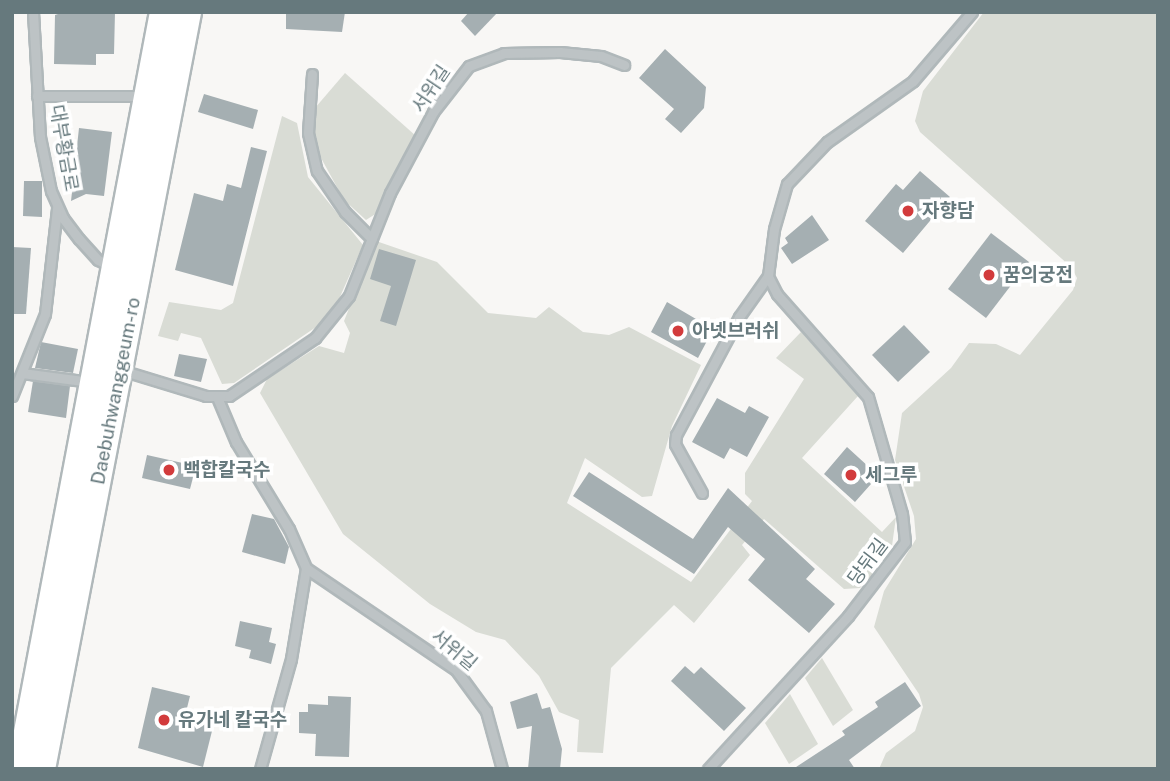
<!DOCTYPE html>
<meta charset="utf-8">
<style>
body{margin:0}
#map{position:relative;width:1170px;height:781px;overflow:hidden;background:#f8f7f5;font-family:"Public Sans","Noto Sans KR",sans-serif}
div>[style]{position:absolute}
.green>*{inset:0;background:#d9dcd5}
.building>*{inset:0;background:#a5afb2}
.roads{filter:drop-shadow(2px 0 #b0b8ba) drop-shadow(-2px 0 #b0b8ba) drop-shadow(0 2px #b0b8ba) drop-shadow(0 -2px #b0b8ba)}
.service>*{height:9px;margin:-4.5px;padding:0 4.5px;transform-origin:4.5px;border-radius:4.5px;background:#bdc3c5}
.secondary>*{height:26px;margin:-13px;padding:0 13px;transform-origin:13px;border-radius:13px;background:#fff}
.dots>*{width:19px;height:19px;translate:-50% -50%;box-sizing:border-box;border:4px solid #fff;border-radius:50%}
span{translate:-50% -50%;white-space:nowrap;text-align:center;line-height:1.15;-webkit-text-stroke:7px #fff;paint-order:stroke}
.street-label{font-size:19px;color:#66797d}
.poi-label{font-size:19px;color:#66797d;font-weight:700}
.left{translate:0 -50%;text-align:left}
.frame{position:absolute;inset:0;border:14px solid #66797d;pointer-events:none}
</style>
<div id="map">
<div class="green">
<div style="clip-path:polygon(984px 12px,1158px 12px,1158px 769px,879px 769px,886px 753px,915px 731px,923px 707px,919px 694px,874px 627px,884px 591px,916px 539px,914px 516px,895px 460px,902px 413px,951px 368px,969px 343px,996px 344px,1020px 355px,1073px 290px,1077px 278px,1071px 267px,920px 132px,915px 121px,923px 91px)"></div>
<div style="clip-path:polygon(345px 73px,416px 136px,377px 213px,366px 220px,344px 200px,315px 147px,315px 108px)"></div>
<div style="clip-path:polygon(282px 116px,297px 123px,308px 177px,363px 245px,339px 299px,319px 325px,234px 383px,222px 384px,201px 338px,181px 333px,178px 341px,158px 336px,169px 302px,221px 310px,233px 303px)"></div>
<div style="clip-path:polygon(376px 241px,437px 262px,488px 313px,536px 318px,549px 307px,583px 332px,609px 335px,629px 327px,701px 365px,672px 426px,652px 496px,642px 497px,585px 458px,567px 503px,691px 582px,752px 501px,745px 494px,745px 473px,804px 379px,776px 358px,801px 332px,858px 396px,802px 458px,882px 532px,896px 517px,891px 553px,860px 588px,844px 589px,764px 519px,742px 545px,750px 555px,694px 623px,674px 605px,611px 668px,603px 753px,577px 752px,579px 720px,559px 712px,539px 676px,505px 640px,476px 632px,430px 604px,343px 534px,260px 393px,267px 379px,319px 346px,344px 353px,350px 333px,344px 321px)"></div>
<div style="clip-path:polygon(822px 658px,853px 710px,833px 726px,805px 678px)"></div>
<div style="clip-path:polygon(790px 694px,818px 744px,789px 764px,765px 723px)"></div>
</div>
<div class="building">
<div style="clip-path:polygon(64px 12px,115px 12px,114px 54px,96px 54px,96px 65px,54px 64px,55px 15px)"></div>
<div style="clip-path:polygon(286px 12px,345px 12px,342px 32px,286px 29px)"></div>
<div style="clip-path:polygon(469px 12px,498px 12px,475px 36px,461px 21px)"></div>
<div style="clip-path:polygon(665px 49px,706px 87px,704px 108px,681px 133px,665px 119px,674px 109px,639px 78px)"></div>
<div style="clip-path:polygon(204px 94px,258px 110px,253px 129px,198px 112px)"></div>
<div style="clip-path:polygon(79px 128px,112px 132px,104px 196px,86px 194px,71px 201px)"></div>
<div style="clip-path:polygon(251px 147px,267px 151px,233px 286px,175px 270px,194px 193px,223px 201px,227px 184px,241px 188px)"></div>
<div style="clip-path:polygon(920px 171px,950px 197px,903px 253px,865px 221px,896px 184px,903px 190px)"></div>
<div style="clip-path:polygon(24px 181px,42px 181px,42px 217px,23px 216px)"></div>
<div style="clip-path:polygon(812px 215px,829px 240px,792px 264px,781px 248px,788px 243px,785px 238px)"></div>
<div style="clip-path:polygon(991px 233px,1029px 262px,986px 318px,948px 289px)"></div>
<div style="clip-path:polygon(12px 247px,31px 248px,26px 314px,12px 314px)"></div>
<div style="clip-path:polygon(379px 249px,416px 260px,396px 326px,380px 321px,391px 286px,370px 279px)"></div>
<div style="clip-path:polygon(667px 302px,696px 319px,690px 329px,708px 339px,698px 358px,651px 332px)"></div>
<div style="clip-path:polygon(904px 325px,930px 352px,898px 382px,872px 355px)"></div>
<div style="clip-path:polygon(41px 342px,78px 349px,73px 373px,35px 368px)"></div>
<div style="clip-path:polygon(179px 354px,207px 359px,201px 382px,174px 376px)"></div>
<div style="clip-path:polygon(33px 381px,70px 386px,66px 418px,28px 412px)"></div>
<div style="clip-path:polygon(717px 398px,745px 413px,749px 406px,769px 417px,747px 457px,730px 448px,724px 459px,692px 442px)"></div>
<div style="clip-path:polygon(847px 447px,870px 468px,863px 476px,871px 484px,855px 502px,824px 474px)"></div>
<div style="clip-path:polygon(147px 455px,196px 466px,190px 489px,142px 478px)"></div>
<div style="clip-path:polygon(589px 472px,693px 539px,728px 488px,815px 569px,806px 579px,835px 604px,809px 633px,748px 580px,765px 559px,728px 527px,694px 574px,573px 496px)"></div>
<div style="clip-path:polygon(252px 514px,274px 519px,289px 547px,285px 564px,242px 552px)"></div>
<div style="clip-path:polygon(240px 621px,272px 628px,269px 642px,276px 644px,271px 664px,249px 658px,251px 650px,235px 646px)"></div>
<div style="clip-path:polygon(685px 666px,694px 674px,701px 667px,746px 708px,724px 731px,671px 681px)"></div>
<div style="clip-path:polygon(905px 682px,921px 706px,849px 760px,855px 769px,793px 769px,845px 735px,842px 731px,878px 707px,875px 702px)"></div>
<div style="clip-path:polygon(152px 687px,190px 696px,185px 716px,214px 723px,203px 767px,138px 748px)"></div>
<div style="clip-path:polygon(537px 693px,542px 709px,550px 707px,562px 749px,560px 769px,528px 769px,532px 726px,517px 729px,510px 702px)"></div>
<div style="clip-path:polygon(328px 696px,351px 697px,349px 757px,315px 756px,316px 734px,299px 733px,299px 712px,308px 712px,308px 704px,328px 705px)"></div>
</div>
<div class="roads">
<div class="service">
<div style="left:33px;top:12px;width:125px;rotate:86.8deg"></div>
<div style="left:40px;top:137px;width:55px;rotate:78.5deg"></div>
<div style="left:51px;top:191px;width:30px;rotate:66deg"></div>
<div style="left:63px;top:218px;width:26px;rotate:53deg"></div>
<div style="left:79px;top:239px;width:28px;rotate:48deg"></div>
<div style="left:98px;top:260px;width:17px;rotate:25deg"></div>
<div style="left:312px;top:74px;width:59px;rotate:93.9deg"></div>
<div style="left:308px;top:133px;width:39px;rotate:77deg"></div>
<div style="left:317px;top:171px;width:50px;rotate:55.7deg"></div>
<div style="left:345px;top:212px;width:38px;rotate:45deg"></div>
<div style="left:37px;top:96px;width:108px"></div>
<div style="left:121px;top:370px;width:89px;rotate:17deg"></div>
<div style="left:206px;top:396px;width:23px"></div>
<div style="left:229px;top:396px;width:104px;rotate:-34deg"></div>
<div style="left:315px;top:338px;width:54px;rotate:-51deg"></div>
<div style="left:349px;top:296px;width:111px;rotate:-68.3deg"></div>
<div style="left:390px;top:193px;width:92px;rotate:-62deg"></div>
<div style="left:433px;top:112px;width:58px;rotate:-52deg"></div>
<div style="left:469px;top:66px;width:37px;rotate:-20deg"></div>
<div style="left:504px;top:53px;width:56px;rotate:-1deg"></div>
<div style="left:560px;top:52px;width:41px;rotate:5.6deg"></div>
<div style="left:601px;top:56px;width:25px;rotate:21deg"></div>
<div style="left:22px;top:373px;width:69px;rotate:7.5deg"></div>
<div style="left:12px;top:396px;width:88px;rotate:-68.1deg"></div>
<div style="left:45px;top:314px;width:107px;rotate:-83.5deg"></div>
<div style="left:217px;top:397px;width:49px;rotate:67.1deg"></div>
<div style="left:236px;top:442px;width:102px;rotate:58.7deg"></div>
<div style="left:289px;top:529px;width:43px;rotate:66.4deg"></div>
<div style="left:306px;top:568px;width:92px;rotate:99.4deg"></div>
<div style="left:291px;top:659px;width:114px;rotate:105.7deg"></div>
<div style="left:702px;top:493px;width:56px;rotate:-118.9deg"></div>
<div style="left:675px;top:444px;width:9px;rotate:-84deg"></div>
<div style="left:676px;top:435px;width:134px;rotate:-61.9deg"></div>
<div style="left:739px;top:317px;width:50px;rotate:-54.7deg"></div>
<div style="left:306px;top:568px;width:181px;rotate:34.2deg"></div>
<div style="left:456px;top:670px;width:51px;rotate:53.8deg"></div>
<div style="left:486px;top:711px;width:60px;rotate:74.6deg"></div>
<div style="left:708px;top:769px;width:207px;rotate:-47.5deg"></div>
<div style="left:848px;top:616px;width:93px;rotate:-52.4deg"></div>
<div style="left:905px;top:542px;width:28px;rotate:-96deg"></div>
<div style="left:902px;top:514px;width:122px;rotate:-106.2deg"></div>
<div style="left:868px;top:397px;width:137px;rotate:-131.5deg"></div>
<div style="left:777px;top:294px;width:20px;rotate:-117deg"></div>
<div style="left:768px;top:276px;width:47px;rotate:-82.7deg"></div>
<div style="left:774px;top:229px;width:47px;rotate:-73.9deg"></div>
<div style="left:787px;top:184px;width:58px;rotate:-46.4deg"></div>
<div style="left:827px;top:142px;width:105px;rotate:-35.3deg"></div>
<div style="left:913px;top:81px;width:91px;rotate:-49.5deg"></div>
</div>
<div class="secondary">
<div style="left:20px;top:769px;width:770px;rotate:-79.3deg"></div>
<div style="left:42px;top:769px;width:771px;rotate:-79.08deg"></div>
</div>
</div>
<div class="dots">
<div style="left:908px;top:211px;background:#d23b3c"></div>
<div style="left:989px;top:275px;background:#d23b3c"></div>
<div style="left:678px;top:331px;background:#d23b3c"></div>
<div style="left:169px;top:470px;background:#d23b3c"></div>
<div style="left:851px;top:475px;background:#d23b3c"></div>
<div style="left:164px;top:720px;background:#d23b3c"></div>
</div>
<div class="street-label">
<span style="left:431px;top:89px;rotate:-56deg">서위길</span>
<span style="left:64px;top:148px;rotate:80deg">대부황금로</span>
<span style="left:116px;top:391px;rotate:-79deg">Daebuhwanggeum-ro</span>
<span style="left:868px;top:562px;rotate:-53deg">당뒤길</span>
<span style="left:454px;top:650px;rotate:40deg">서위길</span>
</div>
<div class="poi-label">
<span class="left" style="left:922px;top:211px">자향담</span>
<span class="left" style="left:1003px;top:275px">꿈의궁전</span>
<span class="left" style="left:692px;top:331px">아넷브러쉬</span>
<span class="left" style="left:183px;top:470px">백합칼국수</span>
<span class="left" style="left:865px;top:475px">세그루</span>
<span class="left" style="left:178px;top:720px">유가네 칼국수</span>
</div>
<div class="frame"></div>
</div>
